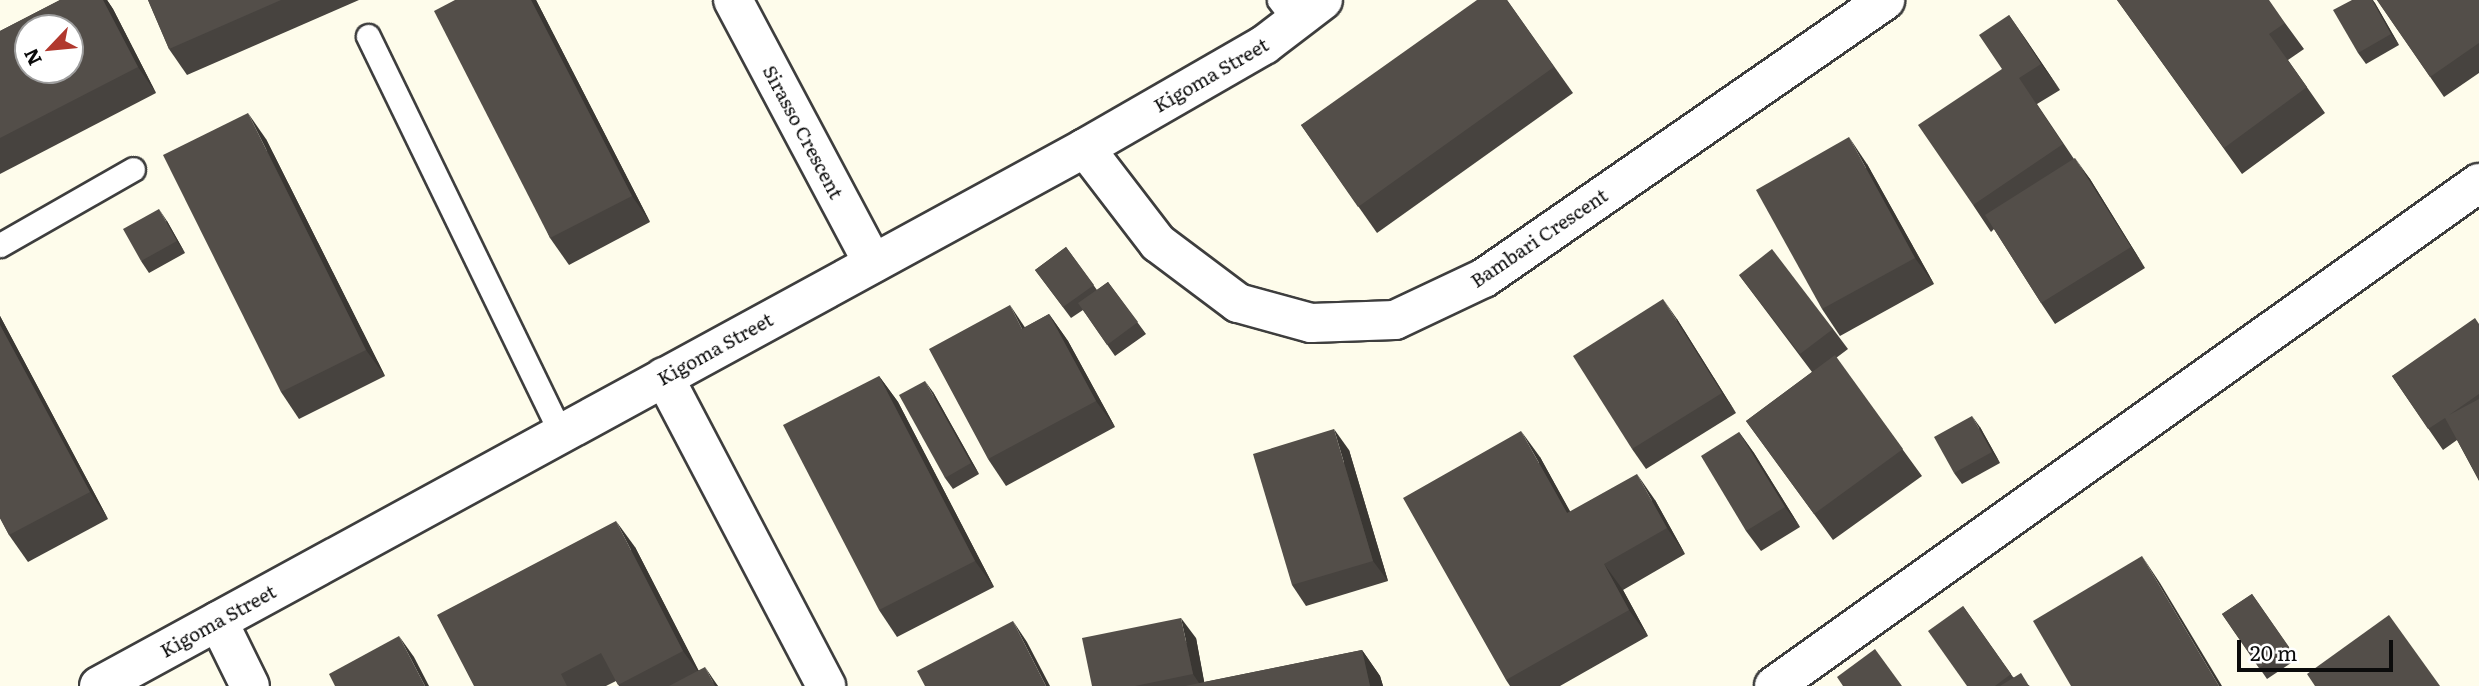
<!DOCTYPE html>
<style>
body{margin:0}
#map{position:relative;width:2479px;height:686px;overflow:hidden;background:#fefceb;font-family:Literata,serif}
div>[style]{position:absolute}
.roads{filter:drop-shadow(2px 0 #3e3e3e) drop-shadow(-2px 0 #3e3e3e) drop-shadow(0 2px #3e3e3e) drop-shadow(0 -2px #3e3e3e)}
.lane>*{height:23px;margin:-11.5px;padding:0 11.5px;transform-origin:11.5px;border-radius:11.5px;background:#fff}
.street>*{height:38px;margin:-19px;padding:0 19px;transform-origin:19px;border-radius:19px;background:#fff}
.wall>*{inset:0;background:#47433f}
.shaded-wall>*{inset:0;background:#3a3733}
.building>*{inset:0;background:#534e49}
span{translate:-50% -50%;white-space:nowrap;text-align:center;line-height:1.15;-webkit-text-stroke:7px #fff;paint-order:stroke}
.street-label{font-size:19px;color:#0b0b0b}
.north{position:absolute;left:14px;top:14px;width:70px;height:70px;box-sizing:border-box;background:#fff;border:2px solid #9d9d9d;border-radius:50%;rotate:244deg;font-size:19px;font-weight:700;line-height:28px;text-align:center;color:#0b0b0b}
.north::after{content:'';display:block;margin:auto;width:24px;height:32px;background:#b1382e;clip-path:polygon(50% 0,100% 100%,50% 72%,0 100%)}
.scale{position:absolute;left:2237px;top:640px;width:156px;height:32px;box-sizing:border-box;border:4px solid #0b0b0b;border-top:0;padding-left:9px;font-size:21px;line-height:24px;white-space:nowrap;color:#0b0b0b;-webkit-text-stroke:5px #fff;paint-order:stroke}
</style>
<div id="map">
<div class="roads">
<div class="lane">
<div style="left:1279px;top:0;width:26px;rotate:53deg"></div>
<div style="left:368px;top:36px;width:442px;rotate:64.1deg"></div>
<div style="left:0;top:245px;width:153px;rotate:-29.7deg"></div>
</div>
<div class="street">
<div style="left:733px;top:0;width:298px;rotate:62deg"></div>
<div style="left:1085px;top:148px;width:120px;rotate:52.5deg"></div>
<div style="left:1158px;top:243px;width:100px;rotate:36.9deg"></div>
<div style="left:1238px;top:303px;width:76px;rotate:15.3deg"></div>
<div style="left:1311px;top:323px;width:84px;rotate:-2deg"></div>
<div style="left:1395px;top:320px;width:98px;rotate:-25.3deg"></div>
<div style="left:1484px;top:278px;width:488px;rotate:-34.7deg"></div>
<div style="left:664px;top:377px;width:349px;rotate:62.3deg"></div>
<div style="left:218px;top:621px;width:72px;rotate:63.8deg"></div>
<div style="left:99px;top:686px;width:1123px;rotate:-28.62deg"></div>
<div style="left:1085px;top:148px;width:207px;rotate:-29.9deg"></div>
<div style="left:1264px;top:45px;width:74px;rotate:-37.3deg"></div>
<div style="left:1774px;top:686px;width:866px;rotate:-35.51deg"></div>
</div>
</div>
<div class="wall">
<div style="clip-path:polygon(60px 0,107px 0,113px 9px,156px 93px,0 174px,0 31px)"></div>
<div style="clip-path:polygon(148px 0,359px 0,187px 75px,169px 49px)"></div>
<div style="clip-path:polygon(455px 0,536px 0,650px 222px,569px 265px,550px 238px)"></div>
<div style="clip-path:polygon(1507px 0,1573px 93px,1377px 233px,1301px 125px)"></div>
<div style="clip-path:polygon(2117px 0,2285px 23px,2304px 49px,2288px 60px,2325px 113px,2242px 174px)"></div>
<div style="clip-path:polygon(2352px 0,2373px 0,2399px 45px,2366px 64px,2358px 53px)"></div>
<div style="clip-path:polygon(2377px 0,2479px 0,2479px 73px,2444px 97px)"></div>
<div style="clip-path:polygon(2009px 15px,2060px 90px,2037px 104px,2074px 159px,2090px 179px,2145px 268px,2055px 324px,2041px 303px,1994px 229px,1991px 232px,1973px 205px,2002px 69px)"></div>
<div style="clip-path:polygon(266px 139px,385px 376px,299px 419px,281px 392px)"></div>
<div style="clip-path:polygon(1867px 164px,1934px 284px,1840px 336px,1822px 309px)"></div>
<div style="clip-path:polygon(167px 221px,185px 253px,149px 273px,141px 261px)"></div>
<div style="clip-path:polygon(1066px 247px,1097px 290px,1108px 282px,1146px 334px,1115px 356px,1083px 310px,1071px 318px,1035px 270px)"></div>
<div style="clip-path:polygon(1739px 275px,1833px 329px,1848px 349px,1836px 358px,1922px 476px,1833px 540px,1746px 421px,1812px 372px)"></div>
<div style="clip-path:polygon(1049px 314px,1068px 341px,1115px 427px,1006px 486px,988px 459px,1025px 327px)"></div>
<div style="clip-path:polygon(0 316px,108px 519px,28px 562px,9px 535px,0 518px)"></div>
<div style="clip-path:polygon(1677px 319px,1736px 413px,1646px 469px,1632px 449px)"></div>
<div style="clip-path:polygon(2479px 324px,2479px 481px,2457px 440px,2443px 450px,2392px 376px)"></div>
<div style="clip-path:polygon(879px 376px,898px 402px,994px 587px,897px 637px,879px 610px)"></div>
<div style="clip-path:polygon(933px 392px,979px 474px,953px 489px,945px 478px)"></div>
<div style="clip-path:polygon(1980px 427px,2000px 463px,1962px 484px,1954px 473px)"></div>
<div style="clip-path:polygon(1739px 432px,1754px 453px,1800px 527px,1761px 551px,1746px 531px)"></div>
<div style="clip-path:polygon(1349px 450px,1388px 581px,1306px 606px,1292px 585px)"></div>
<div style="clip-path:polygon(1540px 457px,1570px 512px,1655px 500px,1685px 554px,1623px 590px,1648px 636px,1560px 686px,1510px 686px,1506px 680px)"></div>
<div style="clip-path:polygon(635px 547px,698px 670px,718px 686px,619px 686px,616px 681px,606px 686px,474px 686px)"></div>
<div style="clip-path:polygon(2252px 594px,2297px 659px,2267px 679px,2222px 614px)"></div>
<div style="clip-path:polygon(1963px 606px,2013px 677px,2030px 686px,1967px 686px)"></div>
<div style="clip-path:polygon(1196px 638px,1204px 682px,1362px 650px,1380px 676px,1383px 686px,1092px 686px)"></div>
</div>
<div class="shaded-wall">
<div style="clip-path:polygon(103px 0,107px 0,113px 9px,156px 93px,138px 67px)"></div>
<div style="clip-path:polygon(531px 0,536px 0,650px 222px,632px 196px)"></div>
<div style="clip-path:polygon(2372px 0,2375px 3px,2399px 45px,2391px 34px)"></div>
<div style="clip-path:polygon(2009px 15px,2027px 41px,2060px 90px,2041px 64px)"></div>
<div style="clip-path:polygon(248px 113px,266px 139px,385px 376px,366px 350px)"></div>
<div style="clip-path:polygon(1849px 137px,1867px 164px,1934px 284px,1915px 258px)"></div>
<div style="clip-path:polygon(2075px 158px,2090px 179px,2145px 268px,2131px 247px)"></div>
<div style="clip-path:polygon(159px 209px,167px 221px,185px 253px,177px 241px)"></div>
<div style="clip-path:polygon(1663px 299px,1677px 319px,1736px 413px,1722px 393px)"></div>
<div style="clip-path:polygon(1010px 305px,1028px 332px,1022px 329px)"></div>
<div style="clip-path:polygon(1049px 314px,1068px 341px,1115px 427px,1096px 401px)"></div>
<div style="clip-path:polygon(0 316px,108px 519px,90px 492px,0 325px)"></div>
<div style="clip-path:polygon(879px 376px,898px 402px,994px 587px,975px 561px)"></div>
<div style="clip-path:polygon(925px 381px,933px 392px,979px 474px,971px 463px)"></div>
<div style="clip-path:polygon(1972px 416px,1980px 427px,2000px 463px,1992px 452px)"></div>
<div style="clip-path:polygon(1334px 429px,1349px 450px,1388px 581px,1373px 561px)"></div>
<div style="clip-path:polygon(1521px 431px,1540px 457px,1586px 540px,1567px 513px)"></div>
<div style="clip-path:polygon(1739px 432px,1754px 453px,1800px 527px,1785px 507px)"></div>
<div style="clip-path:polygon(1637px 474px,1655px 500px,1685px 554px,1667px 528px)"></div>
<div style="clip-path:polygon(616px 521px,635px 547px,702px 677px,683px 651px)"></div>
<div style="clip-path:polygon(2142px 556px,2160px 583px,2222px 686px,2219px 686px)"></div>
<div style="clip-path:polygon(1604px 564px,1623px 590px,1648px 636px,1629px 610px)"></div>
<div style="clip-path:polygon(1181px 618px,1196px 638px,1205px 686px,1201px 686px,1193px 674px)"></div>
<div style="clip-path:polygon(1013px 621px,1027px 642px,1050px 686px,1046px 686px)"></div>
<div style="clip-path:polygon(399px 636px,414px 657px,429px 686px,425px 686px)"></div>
<div style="clip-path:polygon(1362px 650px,1380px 676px,1383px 686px,1370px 686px)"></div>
<div style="clip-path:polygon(705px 667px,718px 686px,715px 686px)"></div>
</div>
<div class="building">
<div style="clip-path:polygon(evenodd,60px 0,103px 0,138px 67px,0 138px,0 31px,60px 0,28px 28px,70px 28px,70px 70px,28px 70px,28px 28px)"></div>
<div style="clip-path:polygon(148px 0,281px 0,169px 49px)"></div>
<div style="clip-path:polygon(455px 0,531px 0,632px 196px,550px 238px,434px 11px)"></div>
<div style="clip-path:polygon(1477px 0,1507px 0,1554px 67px,1358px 207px,1301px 125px)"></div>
<div style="clip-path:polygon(2117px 0,2269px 0,2285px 23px,2269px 34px,2307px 87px,2224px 148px)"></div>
<div style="clip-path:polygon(2352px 0,2372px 0,2391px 34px,2358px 53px,2333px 10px)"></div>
<div style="clip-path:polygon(2377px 0,2479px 0,2479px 43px,2430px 77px)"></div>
<div style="clip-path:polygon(2009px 15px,2041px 64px,2019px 78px,2063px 144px,1973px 205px,1918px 125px,2002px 69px,1979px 35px)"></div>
<div style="clip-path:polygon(248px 113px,366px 350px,281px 392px,163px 155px)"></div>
<div style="clip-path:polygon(1849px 137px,1915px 258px,1822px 309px,1756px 190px)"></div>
<div style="clip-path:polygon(2075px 158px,2131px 247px,2041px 303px,1985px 215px)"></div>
<div style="clip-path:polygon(159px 209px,177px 241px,141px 261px,123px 229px)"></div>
<div style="clip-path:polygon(1066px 247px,1094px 285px,1063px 307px,1035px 270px)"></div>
<div style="clip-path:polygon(1772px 249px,1833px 329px,1800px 354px,1739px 275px)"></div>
<div style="clip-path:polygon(1108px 282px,1138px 322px,1107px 345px,1078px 303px)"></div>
<div style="clip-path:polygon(1663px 299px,1722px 393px,1632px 449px,1573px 356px)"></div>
<div style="clip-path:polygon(1010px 305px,1022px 329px,1049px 314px,1096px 401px,988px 459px,929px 349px)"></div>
<div style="clip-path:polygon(2475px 318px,2479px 324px,2479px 394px,2449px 415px,2479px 399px,2479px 480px,2445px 418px,2428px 429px,2392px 376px)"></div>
<div style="clip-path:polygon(0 325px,90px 492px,9px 535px,0 518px)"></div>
<div style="clip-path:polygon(1835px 355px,1903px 449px,1814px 514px,1746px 421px)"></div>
<div style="clip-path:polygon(879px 376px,975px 561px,879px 610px,783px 425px)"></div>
<div style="clip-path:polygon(925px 381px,971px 463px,945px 478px,899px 395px)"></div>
<div style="clip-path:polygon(1972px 416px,1992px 452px,1954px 473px,1934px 437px)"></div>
<div style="clip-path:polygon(1334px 429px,1373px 561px,1292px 585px,1253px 454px)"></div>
<div style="clip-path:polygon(1521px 431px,1567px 513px,1637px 474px,1667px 528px,1604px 564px,1629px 610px,1506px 680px,1403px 498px)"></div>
<div style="clip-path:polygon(1739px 432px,1785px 507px,1746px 531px,1701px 456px)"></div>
<div style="clip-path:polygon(616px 521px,683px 651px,618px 685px,601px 653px,561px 674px,567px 686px,474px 686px,437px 615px)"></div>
<div style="clip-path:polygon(2142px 556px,2219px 686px,2071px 686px,2033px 621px)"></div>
<div style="clip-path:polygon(2252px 594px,2289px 647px,2259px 668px,2222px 614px)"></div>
<div style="clip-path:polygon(1963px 606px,2011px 674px,1995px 686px,1967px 686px,1928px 631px)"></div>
<div style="clip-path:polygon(2389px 615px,2440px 686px,2315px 686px,2307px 674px)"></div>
<div style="clip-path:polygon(1181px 618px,1193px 674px,1135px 686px,1092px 686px,1082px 638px)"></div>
<div style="clip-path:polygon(1013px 621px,1046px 686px,925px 686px,917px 671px)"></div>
<div style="clip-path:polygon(399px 636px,425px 686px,335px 686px,329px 674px)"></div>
<div style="clip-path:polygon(1875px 649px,1902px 686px,1843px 686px,1837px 677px)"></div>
<div style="clip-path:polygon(1362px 650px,1370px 686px,1185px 686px)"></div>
<div style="clip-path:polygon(705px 667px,715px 686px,669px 686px)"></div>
<div style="clip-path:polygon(2021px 673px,2029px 686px,2000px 686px)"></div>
</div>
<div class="street-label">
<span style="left:1211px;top:75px;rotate:-30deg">Kigoma Street</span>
<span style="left:803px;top:132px;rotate:62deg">Sirasso Crescent</span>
<span style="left:1539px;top:238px;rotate:-34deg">Bambari Crescent</span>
<span style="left:715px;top:349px;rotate:-29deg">Kigoma Street</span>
<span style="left:218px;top:621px;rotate:-29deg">Kigoma Street</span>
</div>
<div class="north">N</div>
<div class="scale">20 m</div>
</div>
